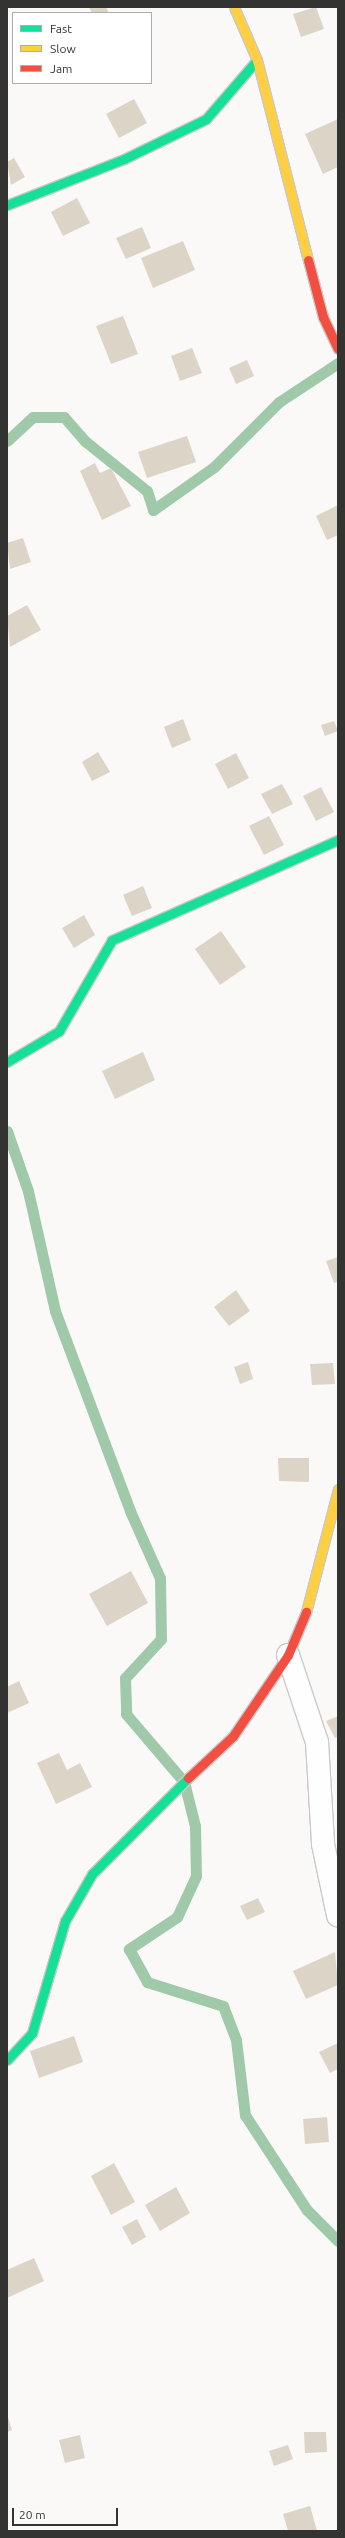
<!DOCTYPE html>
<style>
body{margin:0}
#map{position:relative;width:345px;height:2538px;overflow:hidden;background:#faf9f7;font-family:Ubuntu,sans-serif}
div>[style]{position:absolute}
.stream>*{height:11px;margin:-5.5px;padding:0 5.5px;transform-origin:5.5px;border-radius:5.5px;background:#a0c9aa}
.building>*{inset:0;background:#ddd4c8}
.roads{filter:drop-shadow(1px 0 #c9c9c7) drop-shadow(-1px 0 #c9c9c7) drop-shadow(0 1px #c9c9c7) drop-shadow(0 -1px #c9c9c7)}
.street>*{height:22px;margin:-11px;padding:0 11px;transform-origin:11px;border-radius:11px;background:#fefefe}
.fast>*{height:9px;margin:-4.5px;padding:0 4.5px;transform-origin:4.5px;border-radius:4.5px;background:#16e098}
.slow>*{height:9px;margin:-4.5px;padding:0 4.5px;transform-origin:4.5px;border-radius:4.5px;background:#ffcf43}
.jam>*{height:9px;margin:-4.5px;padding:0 4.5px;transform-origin:4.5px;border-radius:4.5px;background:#f24e42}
span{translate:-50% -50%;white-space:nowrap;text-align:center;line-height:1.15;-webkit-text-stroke:3px #fff;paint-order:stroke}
.frame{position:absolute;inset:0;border:8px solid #333331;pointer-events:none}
.legend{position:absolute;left:12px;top:12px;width:140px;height:72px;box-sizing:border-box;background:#fff;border:1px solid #adadad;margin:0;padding:5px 7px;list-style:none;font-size:12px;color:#333331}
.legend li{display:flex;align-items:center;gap:8px;height:20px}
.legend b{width:20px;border:1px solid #adadad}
.scale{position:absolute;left:12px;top:2508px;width:106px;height:18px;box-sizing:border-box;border:2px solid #333331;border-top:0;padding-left:5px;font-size:12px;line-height:14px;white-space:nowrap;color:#333331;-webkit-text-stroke:3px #fff;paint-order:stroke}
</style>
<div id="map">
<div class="stream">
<div style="left:7px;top:441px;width:35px;rotate:-43deg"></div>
<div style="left:33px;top:417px;width:31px"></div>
<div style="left:64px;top:417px;width:32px;rotate:49deg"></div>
<div style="left:85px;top:441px;width:80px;rotate:38.9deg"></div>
<div style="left:147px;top:491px;width:20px;rotate:72deg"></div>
<div style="left:153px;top:510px;width:75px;rotate:-35.2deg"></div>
<div style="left:214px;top:467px;width:92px;rotate:-45deg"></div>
<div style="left:279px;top:402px;width:71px;rotate:-33.5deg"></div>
<div style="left:7px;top:1131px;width:64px;rotate:70.7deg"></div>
<div style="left:28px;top:1191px;width:123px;rotate:77.3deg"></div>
<div style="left:55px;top:1311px;width:214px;rotate:69.4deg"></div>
<div style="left:130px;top:1511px;width:73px;rotate:65.9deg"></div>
<div style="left:160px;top:1578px;width:61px;rotate:89.1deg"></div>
<div style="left:161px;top:1639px;width:53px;rotate:132.7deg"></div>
<div style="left:125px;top:1678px;width:36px;rotate:88deg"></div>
<div style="left:126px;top:1714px;width:89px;rotate:49.5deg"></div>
<div style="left:184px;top:1782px;width:45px;rotate:76deg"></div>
<div style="left:195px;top:1826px;width:50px;rotate:88.9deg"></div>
<div style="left:196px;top:1876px;width:45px;rotate:114.9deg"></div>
<div style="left:177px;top:1917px;width:58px;rotate:146.3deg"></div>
<div style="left:129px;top:1949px;width:38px;rotate:61deg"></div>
<div style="left:147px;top:1982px;width:80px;rotate:17.5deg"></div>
<div style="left:223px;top:2006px;width:36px;rotate:69deg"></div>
<div style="left:236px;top:2040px;width:76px;rotate:83.2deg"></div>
<div style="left:245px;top:2115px;width:113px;rotate:56.9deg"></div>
<div style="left:307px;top:2210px;width:44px;rotate:45deg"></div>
</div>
<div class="building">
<div style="clip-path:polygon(89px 7px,106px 7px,109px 13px,92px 13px)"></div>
<div style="clip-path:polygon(316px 7px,324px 29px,301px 37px,293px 14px)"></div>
<div style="clip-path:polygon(134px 99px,147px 123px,119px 138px,106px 114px)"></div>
<div style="clip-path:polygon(338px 119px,338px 167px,323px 174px,305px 134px)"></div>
<div style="clip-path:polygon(14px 158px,25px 177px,11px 185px,7px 162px)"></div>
<div style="clip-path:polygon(77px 198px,90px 223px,63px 236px,51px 212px)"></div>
<div style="clip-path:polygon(142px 227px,151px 248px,126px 259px,116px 238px)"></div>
<div style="clip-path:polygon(183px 241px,195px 270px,153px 288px,141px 258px)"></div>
<div style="clip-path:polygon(123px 316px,138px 354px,111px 364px,96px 326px)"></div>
<div style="clip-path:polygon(192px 348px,202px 373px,180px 381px,171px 356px)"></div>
<div style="clip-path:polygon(247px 360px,254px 376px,236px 384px,229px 368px)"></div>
<div style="clip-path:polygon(187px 436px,196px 462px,147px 478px,138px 452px)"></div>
<div style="clip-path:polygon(95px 463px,100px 473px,111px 468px,131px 506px,102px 520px,80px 471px)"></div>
<div style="clip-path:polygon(338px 505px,338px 535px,327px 540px,316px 516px)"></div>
<div style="clip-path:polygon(23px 538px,31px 562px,10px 569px,7px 543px)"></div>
<div style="clip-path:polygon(27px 605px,41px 630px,10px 647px,7px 616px)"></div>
<div style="clip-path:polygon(183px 719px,191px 740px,172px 748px,164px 727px)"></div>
<div style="clip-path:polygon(334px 721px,338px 731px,325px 736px,321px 725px)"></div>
<div style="clip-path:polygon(98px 752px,110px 772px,92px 781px,82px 762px)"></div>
<div style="clip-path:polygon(236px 753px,249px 778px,228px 789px,215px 764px)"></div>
<div style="clip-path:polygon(282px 784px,293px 804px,272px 814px,261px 794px)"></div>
<div style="clip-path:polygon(321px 787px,334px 812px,316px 821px,303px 796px)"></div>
<div style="clip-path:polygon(269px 816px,284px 845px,264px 855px,249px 826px)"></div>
<div style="clip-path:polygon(143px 886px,152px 908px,132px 916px,123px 895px)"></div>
<div style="clip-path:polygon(84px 915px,95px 935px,74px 948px,62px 928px)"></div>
<div style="clip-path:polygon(221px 931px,246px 967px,220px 985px,195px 949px)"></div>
<div style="clip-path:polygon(143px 1052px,155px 1080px,115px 1099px,102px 1071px)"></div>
<div style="clip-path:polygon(338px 1257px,338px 1282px,334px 1283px,326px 1261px)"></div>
<div style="clip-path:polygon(236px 1290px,250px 1311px,229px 1326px,214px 1307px)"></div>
<div style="clip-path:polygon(248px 1362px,253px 1379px,240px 1384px,234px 1367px)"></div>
<div style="clip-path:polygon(333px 1363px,335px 1384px,312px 1385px,310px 1364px)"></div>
<div style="clip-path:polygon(278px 1458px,309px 1458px,309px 1482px,279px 1481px)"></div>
<div style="clip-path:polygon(131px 1571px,148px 1603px,107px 1626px,89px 1594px)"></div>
<div style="clip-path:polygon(19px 1681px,29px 1703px,7px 1713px,7px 1687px)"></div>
<div style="clip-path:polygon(338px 1716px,338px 1737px,335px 1738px,326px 1721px)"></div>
<div style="clip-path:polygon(59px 1753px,67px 1770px,80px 1763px,92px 1787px,56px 1804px,37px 1763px)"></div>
<div style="clip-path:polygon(258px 1898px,265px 1912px,247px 1920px,240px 1906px)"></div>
<div style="clip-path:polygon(335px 1952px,338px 1985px,306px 1999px,293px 1971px)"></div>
<div style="clip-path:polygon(74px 2036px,83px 2062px,39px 2078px,30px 2051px)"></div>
<div style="clip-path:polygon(338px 2043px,338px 2069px,330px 2073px,319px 2052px)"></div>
<div style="clip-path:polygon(327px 2117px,329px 2142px,305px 2144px,303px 2119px)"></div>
<div style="clip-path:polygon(114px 2163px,135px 2202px,111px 2215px,91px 2176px)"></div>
<div style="clip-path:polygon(176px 2187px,190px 2213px,160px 2231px,145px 2205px)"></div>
<div style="clip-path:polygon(137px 2219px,146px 2237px,132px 2245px,122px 2227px)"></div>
<div style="clip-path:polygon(34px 2258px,44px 2281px,7px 2298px,7px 2270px)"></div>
<div style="clip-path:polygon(7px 2414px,12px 2430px,7px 2432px)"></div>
<div style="clip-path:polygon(304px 2432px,326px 2432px,327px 2452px,305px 2453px)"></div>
<div style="clip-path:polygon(80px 2435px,85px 2458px,65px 2463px,59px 2440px)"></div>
<div style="clip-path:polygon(288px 2445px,293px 2459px,274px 2466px,269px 2451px)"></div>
<div style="clip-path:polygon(310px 2506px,317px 2531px,288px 2531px,283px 2514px)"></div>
</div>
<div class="roads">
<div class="street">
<div style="left:288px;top:1655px;width:92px;rotate:71.6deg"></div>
<div style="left:317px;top:1742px;width:102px;rotate:86.6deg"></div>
<div style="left:323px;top:1844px;width:73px;rotate:78.1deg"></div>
</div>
<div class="fast">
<div style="left:7px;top:205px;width:126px;rotate:-21.5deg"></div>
<div style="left:124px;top:159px;width:91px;rotate:-26deg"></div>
<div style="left:206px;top:119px;width:78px;rotate:-49.2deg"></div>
<div style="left:7px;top:1062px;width:61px;rotate:-30.8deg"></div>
<div style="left:59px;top:1031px;width:105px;rotate:-59.8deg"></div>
<div style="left:112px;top:940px;width:247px;rotate:-23.9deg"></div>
<div style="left:7px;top:2060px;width:37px;rotate:-47deg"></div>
<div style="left:32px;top:2033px;width:117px;rotate:-73.6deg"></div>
<div style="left:65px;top:1921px;width:54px;rotate:-60.1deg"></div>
<div style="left:92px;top:1874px;width:136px;rotate:-45deg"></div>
</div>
<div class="slow">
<div style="left:234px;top:7px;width:58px;rotate:66.5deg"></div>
<div style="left:257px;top:60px;width:206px;rotate:75.7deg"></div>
<div style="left:306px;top:1612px;width:127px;rotate:-75.4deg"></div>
</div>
<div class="jam">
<div style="left:308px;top:260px;width:59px;rotate:75.3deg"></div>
<div style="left:323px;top:317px;width:35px;rotate:65deg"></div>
<div style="left:188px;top:1778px;width:62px;rotate:-43deg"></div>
<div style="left:233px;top:1736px;width:98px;rotate:-55.8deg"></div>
<div style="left:288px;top:1655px;width:47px;rotate:-67.3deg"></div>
</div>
</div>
<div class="frame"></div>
<ul class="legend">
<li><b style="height:5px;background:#16e098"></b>Fast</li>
<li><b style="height:5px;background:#ffcf43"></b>Slow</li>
<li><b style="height:5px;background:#f24e42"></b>Jam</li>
</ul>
<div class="scale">20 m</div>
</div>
